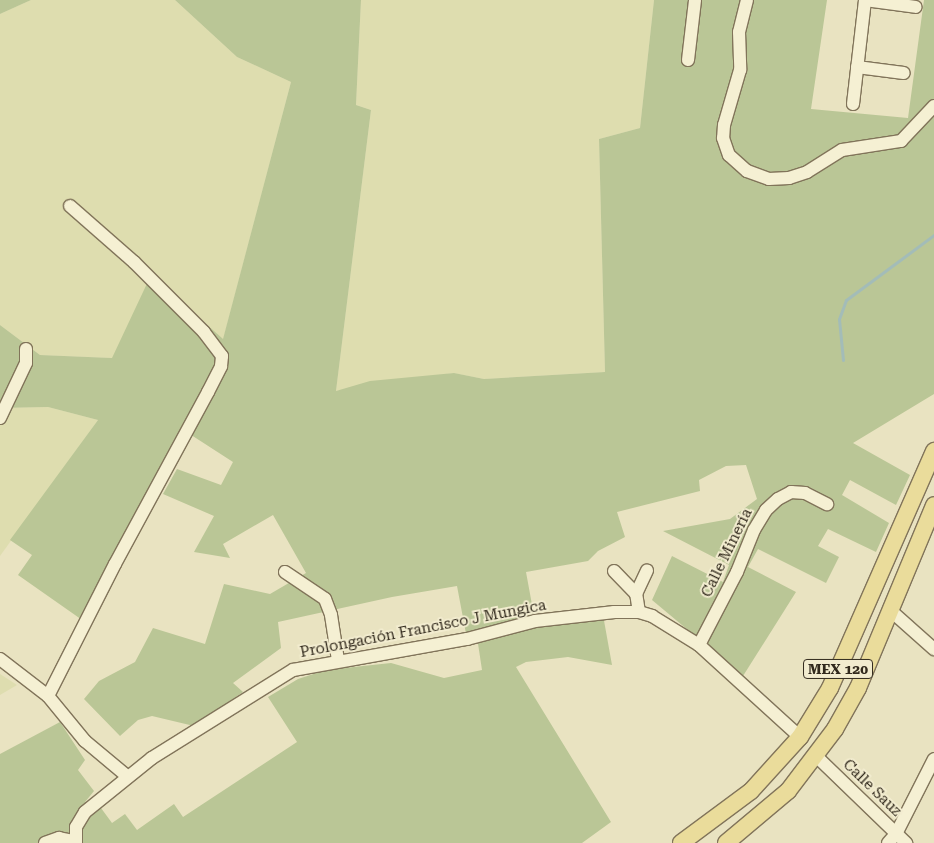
<!DOCTYPE html>
<meta charset="utf-8">
<style>
body{margin:0}
#map{position:relative;width:934px;height:843px;overflow:hidden;background:#e9e3c1;font-family:"Roboto Serif",serif}
div>[style]{position:absolute}
.farmland>*{inset:0;background:#deddaf}
.green>*{inset:0;background:#bac696}
.stream>*{height:3px;margin:-1.5px;padding:0 1.5px;transform-origin:1.5px;border-radius:1.5px;background:#a3bcb8}
.roads{filter:drop-shadow(1px 0 #81745a) drop-shadow(-1px 0 #81745a) drop-shadow(0 1px #81745a) drop-shadow(0 -1px #81745a)}
.minor>*{height:12px;margin:-6px;padding:0 6px;transform-origin:6px;border-radius:6px;background:#f5f0d3}
.major>*{height:16px;margin:-8px;padding:0 8px;transform-origin:8px;border-radius:8px;background:#eadc9b}
span{translate:-50% -50%;white-space:nowrap;text-align:center;line-height:1.15;-webkit-text-stroke:4px #f2eccf;paint-order:stroke}
.shield-label span{padding:1px 4px;background:#f2eccf;border:1px solid;border-radius:4px;-webkit-text-stroke-width:0}
.shield-label{font-size:14px;color:#322a1d;font-weight:700}
.street-label{font-size:15px;color:#322a1d}
</style>
<div id="map">
<div class="farmland">
<div style="clip-path:polygon(31px 0,175px 0,237px 57px,291px 82px,223px 340px,112px 358px,40px 355px,0 325px,0 14px)"></div>
<div style="clip-path:polygon(361px 0,654px 0,640px 128px,599px 139px,605px 372px,484px 379px,453px 373px,336px 391px,371px 110px,356px 105px)"></div>
<div style="clip-path:polygon(48px 407px,98px 420px,0 556px,0 408px)"></div>
<div style="clip-path:polygon(0 674px,17px 685px,0 695px)"></div>
</div>
<div class="green">
<div style="clip-path:polygon(0 0,31px 0,0 14px)"></div>
<div style="clip-path:polygon(175px 0,361px 0,356px 105px,371px 110px,336px 391px,370px 381px,454px 373px,484px 379px,605px 372px,599px 139px,640px 128px,654px 0,827px 0,811px 109px,908px 118px,924px 0,934px 0,934px 394px,853px 443px,910px 475px,896px 505px,850px 480px,842px 495px,889px 523px,876px 552px,828px 529px,818px 546px,839px 557px,826px 583px,758px 549px,748px 567px,796px 592px,743px 676px,652px 600px,672px 556px,723px 582px,729px 565px,663px 531px,730px 519px,757px 499px,746px 465px,726px 466px,699px 480px,700px 491px,617px 512px,625px 537px,598px 551px,588px 561px,526px 572px,535px 621px,603px 615px,612px 665px,568px 657px,526px 662px,516px 667px,611px 822px,582px 843px,0 843px,0 754px,60px 722px,85px 760px,78px 770px,94px 791px,85px 802px,93px 812px,101px 808px,112px 823px,125px 814px,137px 830px,174px 804px,183px 817px,297px 742px,268px 697px,298px 679px,326px 670px,391px 663px,444px 678px,482px 670px,477px 637px,467px 639px,457px 586px,392px 597px,278px 622px,281px 648px,233px 683px,243px 692px,194px 726px,152px 716px,138px 720px,120px 736px,84px 699px,99px 681px,135px 662px,153px 628px,205px 644px,224px 584px,270px 594px,306px 573px,273px 515px,223px 544px,230px 558px,194px 552px,214px 516px,163px 494px,177px 469px,221px 485px,233px 462px,185px 431px,85px 622px,18px 575px,32px 555px,10px 540px,98px 420px,48px 407px,0 408px,0 325px,40px 355px,112px 358px,151px 275px,223px 339px,291px 82px,237px 57px)"></div>
</div>
<div class="stream">
<div style="left:843px;top:360px;width:41px;rotate:-95.6deg"></div>
<div style="left:839px;top:319px;width:20px;rotate:-70deg"></div>
<div style="left:846px;top:300px;width:109px;rotate:-36.5deg"></div>
</div>
<div class="roads">
<div class="minor">
<div style="left:747px;top:0;width:33px;rotate:104deg"></div>
<div style="left:739px;top:32px;width:38px;rotate:88deg"></div>
<div style="left:740px;top:70px;width:57px;rotate:106.2deg"></div>
<div style="left:724px;top:125px;width:13px;rotate:94deg"></div>
<div style="left:723px;top:138px;width:18px;rotate:71deg"></div>
<div style="left:729px;top:155px;width:24px;rotate:42deg"></div>
<div style="left:747px;top:171px;width:23px;rotate:20deg"></div>
<div style="left:769px;top:179px;width:20px;rotate:-3deg"></div>
<div style="left:789px;top:178px;width:19px;rotate:-18deg"></div>
<div style="left:807px;top:172px;width:41px;rotate:-32.2deg"></div>
<div style="left:842px;top:150px;width:60px;rotate:-8.7deg"></div>
<div style="left:901px;top:141px;width:48px;rotate:-46.7deg"></div>
<div style="left:865px;top:0;width:51px;rotate:7.8deg"></div>
<div style="left:688px;top:60px;width:60px;rotate:-83.3deg"></div>
<div style="left:857px;top:67px;width:47px;rotate:7.3deg"></div>
<div style="left:853px;top:104px;width:105px;rotate:-83.4deg"></div>
<div style="left:0;top:418px;width:61px;rotate:-64.7deg"></div>
<div style="left:26px;top:363px;width:14px;rotate:-90deg"></div>
<div style="left:614px;top:571px;width:32px;rotate:46deg"></div>
<div style="left:285px;top:572px;width:48px;rotate:34deg"></div>
<div style="left:325px;top:599px;width:17px;rotate:69deg"></div>
<div style="left:331px;top:615px;width:46px;rotate:81.2deg"></div>
<div style="left:890px;top:610px;width:59px;rotate:41.6deg"></div>
<div style="left:639px;top:612px;width:18px;rotate:-99deg"></div>
<div style="left:636px;top:594px;width:26px;rotate:-65deg"></div>
<div style="left:699px;top:645px;width:82px;rotate:-62.5deg"></div>
<div style="left:737px;top:572px;width:45px;rotate:-68deg"></div>
<div style="left:754px;top:530px;width:23px;rotate:-59deg"></div>
<div style="left:766px;top:510px;width:16px;rotate:-43deg"></div>
<div style="left:778px;top:499px;width:15px;rotate:-28deg"></div>
<div style="left:791px;top:492px;width:14px;rotate:4deg"></div>
<div style="left:805px;top:493px;width:25px;rotate:27deg"></div>
<div style="left:0;top:659px;width:61px;rotate:37.6deg"></div>
<div style="left:48px;top:696px;width:58px;rotate:50.6deg"></div>
<div style="left:85px;top:741px;width:56px;rotate:39.9deg"></div>
<div style="left:48px;top:696px;width:148px;rotate:-63.1deg"></div>
<div style="left:115px;top:564px;width:196px;rotate:-61.6deg"></div>
<div style="left:208px;top:392px;width:29px;rotate:-63deg"></div>
<div style="left:221px;top:366px;width:10px;rotate:-84deg"></div>
<div style="left:222px;top:356px;width:30px;rotate:-127deg"></div>
<div style="left:204px;top:332px;width:99px;rotate:-135deg"></div>
<div style="left:134px;top:262px;width:85px;rotate:-138.8deg"></div>
<div style="left:815px;top:755px;width:127px;rotate:44deg"></div>
<div style="left:45px;top:843px;width:15px;rotate:-20deg"></div>
<div style="left:59px;top:838px;width:14px;rotate:12deg"></div>
<div style="left:76px;top:843px;width:16px;rotate:-90deg"></div>
<div style="left:76px;top:827px;width:17px;rotate:-59deg"></div>
<div style="left:85px;top:812px;width:86px;rotate:-38.9deg"></div>
<div style="left:152px;top:758px;width:166px;rotate:-32deg"></div>
<div style="left:293px;top:670px;width:177px;rotate:-10.1deg"></div>
<div style="left:467px;top:639px;width:70px;rotate:-14.8deg"></div>
<div style="left:535px;top:621px;width:80px;rotate:-6.5deg"></div>
<div style="left:614px;top:612px;width:25px"></div>
<div style="left:639px;top:612px;width:14px;rotate:17deg"></div>
<div style="left:652px;top:616px;width:55px;rotate:31.7deg"></div>
<div style="left:699px;top:645px;width:137px;rotate:42.3deg"></div>
<div style="left:888px;top:843px;width:12px;rotate:-48deg"></div>
<div style="left:896px;top:834px;width:84px;rotate:-63.1deg"></div>
</div>
<div class="major">
<div style="left:681px;top:843px;width:87px;rotate:-36.6deg"></div>
<div style="left:751px;top:791px;width:73px;rotate:-47.8deg"></div>
<div style="left:800px;top:737px;width:57px;rotate:-58.5deg"></div>
<div style="left:830px;top:688px;width:259px;rotate:-66.3deg"></div>
<div style="left:726px;top:843px;width:81px;rotate:-40deg"></div>
<div style="left:788px;top:791px;width:78px;rotate:-52.8deg"></div>
<div style="left:835px;top:729px;width:47px;rotate:-60.7deg"></div>
<div style="left:858px;top:688px;width:198px;rotate:-67.4deg"></div>
</div>
</div>
<div class="shield-label">
<span style="left:838px;top:669px">MEX 120</span>
</div>
<div class="street-label">
<span style="left:727px;top:553px;rotate:-64deg">Calle Minería</span>
<span style="left:423px;top:629px;rotate:-11deg">Prolongación Francisco J Mungica</span>
<span style="left:872px;top:788px;rotate:44deg">Calle Sauz</span>
</div>
</div>
